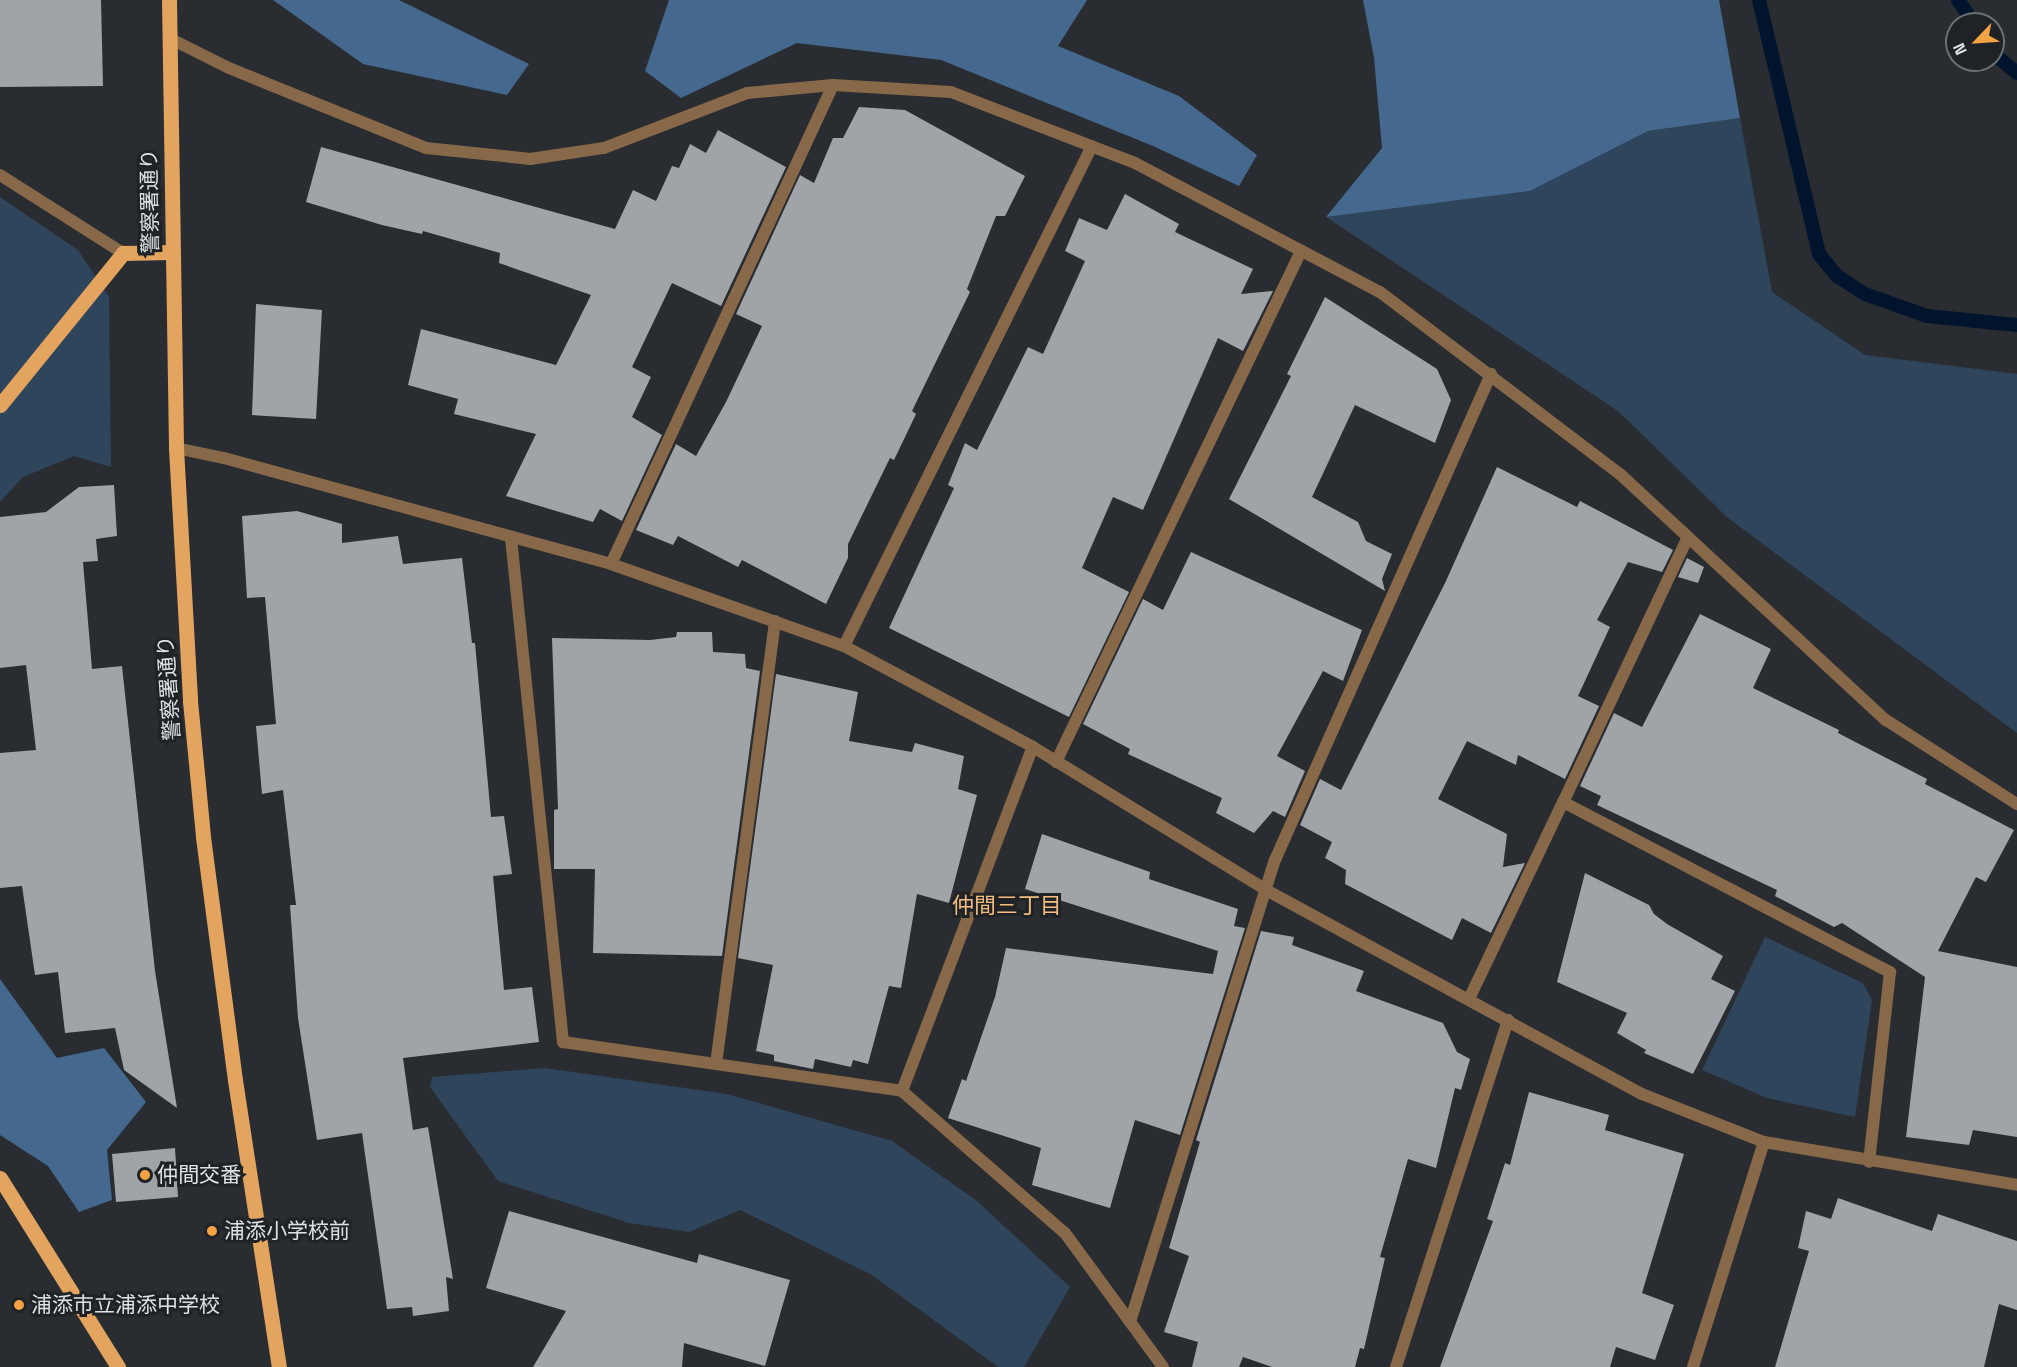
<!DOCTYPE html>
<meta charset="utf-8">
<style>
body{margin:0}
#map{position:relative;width:2017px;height:1367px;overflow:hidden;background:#292c30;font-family:"Space Grotesk","Noto Sans JP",sans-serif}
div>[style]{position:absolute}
.green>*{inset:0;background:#2e455c}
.forest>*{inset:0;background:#45698e}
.stream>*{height:14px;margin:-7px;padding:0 7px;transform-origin:7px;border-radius:7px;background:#00152d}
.building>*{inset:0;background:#9fa4a9}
.street>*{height:12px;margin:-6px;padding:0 6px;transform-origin:6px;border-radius:6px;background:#876949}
.primary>*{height:15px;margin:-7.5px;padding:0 7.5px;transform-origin:7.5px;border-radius:7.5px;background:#e3a460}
.dots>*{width:16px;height:16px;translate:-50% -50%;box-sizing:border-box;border:3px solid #1f2326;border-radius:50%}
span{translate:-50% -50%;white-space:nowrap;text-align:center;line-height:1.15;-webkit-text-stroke:6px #1f2326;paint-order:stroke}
.street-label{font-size:21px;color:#dee1e3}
.poi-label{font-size:21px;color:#dee1e3}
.left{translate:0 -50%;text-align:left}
.neighbourhood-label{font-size:22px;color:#f4bb80}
.north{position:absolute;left:1945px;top:12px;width:60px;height:60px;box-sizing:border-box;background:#1f2326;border:2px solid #6b6f72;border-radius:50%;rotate:245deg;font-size:16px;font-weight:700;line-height:24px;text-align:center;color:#dee1e3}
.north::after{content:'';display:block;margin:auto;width:21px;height:27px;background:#f4a344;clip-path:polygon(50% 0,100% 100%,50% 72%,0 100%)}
</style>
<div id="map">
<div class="green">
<div style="clip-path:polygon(1740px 118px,1772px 292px,1865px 355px,2017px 374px,2017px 733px,1728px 518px,1618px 411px,1326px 217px,1530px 191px,1648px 131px)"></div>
<div style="clip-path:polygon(0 197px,78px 250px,109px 297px,111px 467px,74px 456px,23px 477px,0 502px)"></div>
<div style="clip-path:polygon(1765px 937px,1863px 983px,1872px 1000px,1855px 1117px,1767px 1098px,1702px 1070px)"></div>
<div style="clip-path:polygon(545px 1068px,727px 1094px,892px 1141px,977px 1201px,1070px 1287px,1024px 1367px,998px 1367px,872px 1275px,740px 1210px,689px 1232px,629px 1223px,498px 1181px,430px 1087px,432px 1077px)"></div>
</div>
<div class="forest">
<div style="clip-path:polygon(273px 0,399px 0,529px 64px,507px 95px,363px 64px)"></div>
<div style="clip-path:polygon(669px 0,1087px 0,1058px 46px,1179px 96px,1257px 155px,1239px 186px,1153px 146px,941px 60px,797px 43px,681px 98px,645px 71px)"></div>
<div style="clip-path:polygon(1363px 0,1719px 0,1740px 118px,1648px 131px,1530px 191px,1326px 217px,1382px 148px,1374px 58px)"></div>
<div style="clip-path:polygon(0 979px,57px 1058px,104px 1048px,146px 1102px,107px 1150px,112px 1200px,79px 1212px,48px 1166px,0 1135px)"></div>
</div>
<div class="stream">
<div style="left:1759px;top:0;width:261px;rotate:76.7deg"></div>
<div style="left:1819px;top:254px;width:28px;rotate:51deg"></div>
<div style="left:1837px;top:276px;width:33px;rotate:33deg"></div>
<div style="left:1865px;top:294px;width:66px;rotate:19.5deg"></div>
<div style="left:1927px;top:316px;width:90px;rotate:5.7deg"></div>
<div style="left:1958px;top:0;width:29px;rotate:56deg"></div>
<div style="left:1993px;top:53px;width:31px;rotate:40deg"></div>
</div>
<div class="building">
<div style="clip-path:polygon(0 0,101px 0,103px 86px,0 87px)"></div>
<div style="clip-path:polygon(859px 107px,905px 110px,1025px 176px,1005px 216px,996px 216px,967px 289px,970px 292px,912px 411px,916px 414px,894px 460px,890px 458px,848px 544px,848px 558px,826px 604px,742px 560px,738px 567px,678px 536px,673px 545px,636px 530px,676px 444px,696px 456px,726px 402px,762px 326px,736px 314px,800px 175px,814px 183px,833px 138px,843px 138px)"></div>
<div style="clip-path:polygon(718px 130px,786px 167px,721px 306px,672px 283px,632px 367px,651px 377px,632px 417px,662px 435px,622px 521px,600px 509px,593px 522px,506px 496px,536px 434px,454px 414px,458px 399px,408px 385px,421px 329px,556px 365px,591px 295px,499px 263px,500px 253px,423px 231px,422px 234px,382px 225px,306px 202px,321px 147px,615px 229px,633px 190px,656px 201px,672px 166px,679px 168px,690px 144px,706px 153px)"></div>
<div style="clip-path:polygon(1125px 194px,1179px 224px,1175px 232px,1253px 269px,1241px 294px,1273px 291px,1243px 351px,1218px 338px,1143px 510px,1113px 497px,1082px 568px,1129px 592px,1069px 717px,889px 628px,954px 488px,948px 485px,965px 443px,977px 450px,1028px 347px,1043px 354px,1085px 261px,1065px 251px,1079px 218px,1107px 230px)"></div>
<div style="clip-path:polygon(1325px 297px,1437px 369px,1451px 400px,1435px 443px,1355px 405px,1312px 497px,1358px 522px,1366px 541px,1392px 554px,1382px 579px,1385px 591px,1229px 499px,1291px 376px,1287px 374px)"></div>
<div style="clip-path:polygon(256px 304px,322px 310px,316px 419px,252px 415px)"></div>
<div style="clip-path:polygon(1497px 467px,1577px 507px,1580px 501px,1673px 550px,1662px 572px,1628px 562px,1597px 620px,1610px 627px,1578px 696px,1599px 706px,1565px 779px,1518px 755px,1516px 765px,1467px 741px,1438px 799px,1507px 834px,1503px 867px,1525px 863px,1491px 933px,1462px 918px,1452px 940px,1345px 884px,1346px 870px,1325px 858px,1332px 842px,1300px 825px,1320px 779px,1341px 790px,1446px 581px)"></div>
<div style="clip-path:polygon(114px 485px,117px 536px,96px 539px,98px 561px,83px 562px,92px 669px,122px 666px,155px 971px,177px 1108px,124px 1070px,115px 1028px,65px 1033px,58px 972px,35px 975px,22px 886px,0 888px,0 753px,36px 750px,26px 665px,0 668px,0 517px,46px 512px,79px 487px)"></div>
<div style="clip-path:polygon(297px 511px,342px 524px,342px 543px,398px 536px,403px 564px,462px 558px,472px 643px,475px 643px,491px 817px,504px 816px,512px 874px,493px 876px,504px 990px,532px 987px,539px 1042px,403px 1058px,413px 1130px,428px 1127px,453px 1279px,446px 1277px,449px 1311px,413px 1316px,412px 1307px,387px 1309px,362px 1133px,317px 1140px,298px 1018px,290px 905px,296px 905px,283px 790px,262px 794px,256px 726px,276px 724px,265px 597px,247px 598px,242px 516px)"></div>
<div style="clip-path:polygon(1191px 552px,1362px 630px,1343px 681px,1323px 671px,1277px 756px,1305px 771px,1285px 817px,1273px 811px,1254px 833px,1216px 813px,1222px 798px,1128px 754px,1130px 749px,1083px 724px,1143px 599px,1163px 610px)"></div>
<div style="clip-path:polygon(1687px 558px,1704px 567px,1698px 583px,1678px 577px)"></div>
<div style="clip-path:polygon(1700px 614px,1771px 649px,1753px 688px,1839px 730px,1838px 733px,1927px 779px,1925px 784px,2014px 830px,1986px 882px,1976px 877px,1938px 951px,2017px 967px,2017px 1137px,1973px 1130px,1969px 1145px,1906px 1137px,1925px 977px,1842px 923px,1834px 927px,1775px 896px,1777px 890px,1597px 805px,1601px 796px,1580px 786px,1614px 713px,1642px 727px)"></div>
<div style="clip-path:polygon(677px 632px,712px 632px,713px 652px,745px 654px,746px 668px,760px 671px,722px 956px,593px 953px,595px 869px,554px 869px,554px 810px,558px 809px,552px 638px,650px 640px,676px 637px)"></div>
<div style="clip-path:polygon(776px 674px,858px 692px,849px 741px,912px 752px,915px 743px,964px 756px,958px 789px,977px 795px,949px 903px,917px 894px,901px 988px,889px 986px,868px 1064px,853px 1060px,851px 1067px,815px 1059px,813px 1069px,774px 1061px,774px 1055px,756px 1051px,773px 965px,738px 958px)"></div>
<div style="clip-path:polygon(1042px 834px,1150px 872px,1149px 879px,1238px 909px,1234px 926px,1245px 928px,1180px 1135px,1135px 1120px,1110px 1208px,1032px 1185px,1041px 1148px,948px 1118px,962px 1079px,966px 1081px,995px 997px,1006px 948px,1213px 974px,1218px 951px,1025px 889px)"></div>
<div style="clip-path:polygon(1585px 873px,1649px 905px,1654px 914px,1667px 924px,1723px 956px,1711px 979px,1735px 991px,1693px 1074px,1644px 1053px,1646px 1050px,1617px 1033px,1627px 1013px,1557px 982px)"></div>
<div style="clip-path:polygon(1261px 931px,1294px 937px,1292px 945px,1364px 971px,1356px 991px,1443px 1023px,1457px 1052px,1470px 1059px,1461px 1090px,1455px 1088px,1436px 1168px,1408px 1159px,1380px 1257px,1385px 1258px,1364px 1349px,1360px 1348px,1355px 1367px,1272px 1367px,1243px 1357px,1239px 1367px,1192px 1367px,1198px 1342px,1164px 1332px,1189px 1256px,1169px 1248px,1200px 1142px,1196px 1140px)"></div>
<div style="clip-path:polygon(1529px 1092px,1609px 1115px,1605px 1130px,1684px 1154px,1642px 1293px,1674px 1305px,1655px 1360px,1616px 1347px,1610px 1367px,1440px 1367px,1493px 1221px,1487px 1219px,1505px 1163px,1510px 1165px)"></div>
<div style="clip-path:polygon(175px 1148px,178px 1197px,116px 1202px,112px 1154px)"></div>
<div style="clip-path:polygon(1838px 1198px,1932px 1231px,1938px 1214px,2017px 1241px,2017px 1310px,1999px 1304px,1984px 1367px,1775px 1367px,1809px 1251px,1798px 1248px,1806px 1211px,1831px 1219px)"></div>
<div style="clip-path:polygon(509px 1211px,697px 1263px,699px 1254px,790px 1280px,765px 1366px,684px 1343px,682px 1367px,533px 1367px,566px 1311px,486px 1288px)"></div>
</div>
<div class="street">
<div style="left:169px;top:38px;width:67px;rotate:26.6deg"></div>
<div style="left:229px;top:68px;width:213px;rotate:22.1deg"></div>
<div style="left:426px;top:148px;width:105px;rotate:6deg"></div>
<div style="left:530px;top:159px;width:75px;rotate:-8.5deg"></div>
<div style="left:604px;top:148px;width:153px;rotate:-21deg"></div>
<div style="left:747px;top:93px;width:86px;rotate:-5.3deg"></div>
<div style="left:833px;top:85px;width:118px;rotate:3.4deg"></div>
<div style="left:951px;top:92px;width:197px;rotate:21.1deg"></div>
<div style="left:1135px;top:163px;width:277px;rotate:27.8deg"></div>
<div style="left:1380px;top:292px;width:303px;rotate:37.2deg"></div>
<div style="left:1621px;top:475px;width:361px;rotate:42.8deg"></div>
<div style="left:1886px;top:720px;width:156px;rotate:32.7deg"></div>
<div style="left:0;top:175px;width:146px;rotate:32.4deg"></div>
<div style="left:176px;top:448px;width:49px;rotate:11.8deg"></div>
<div style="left:224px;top:458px;width:401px;rotate:15.3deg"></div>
<div style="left:611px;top:564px;width:247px;rotate:19.4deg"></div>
<div style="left:844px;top:646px;width:214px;rotate:28.1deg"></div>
<div style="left:1033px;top:747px;width:273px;rotate:31.5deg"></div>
<div style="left:1266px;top:890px;width:428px;rotate:28.5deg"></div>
<div style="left:1642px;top:1094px;width:131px;rotate:21.5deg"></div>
<div style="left:1764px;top:1142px;width:257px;rotate:9.6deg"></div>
<div style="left:511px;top:538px;width:507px;rotate:84.11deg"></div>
<div style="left:563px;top:1042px;width:343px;rotate:8.2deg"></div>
<div style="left:902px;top:1091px;width:216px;rotate:41.1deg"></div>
<div style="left:1065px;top:1233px;width:166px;rotate:53.8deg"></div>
<div style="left:1687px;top:539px;width:291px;rotate:115.2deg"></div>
<div style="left:1563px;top:802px;width:369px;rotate:27.5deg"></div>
<div style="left:1890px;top:972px;width:191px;rotate:96.3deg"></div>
<div style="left:611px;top:564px;width:528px;rotate:-65.13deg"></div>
<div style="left:844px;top:646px;width:558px;rotate:-63.62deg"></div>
<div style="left:1056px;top:762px;width:567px;rotate:-64.38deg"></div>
<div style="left:1469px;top:999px;width:218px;rotate:-64.5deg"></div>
<div style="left:716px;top:1064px;width:447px;rotate:-82.4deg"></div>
<div style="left:902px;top:1091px;width:368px;rotate:-69.2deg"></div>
<div style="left:1130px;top:1322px;width:484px;rotate:-72.6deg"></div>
<div style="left:1275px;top:860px;width:532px;rotate:-66.04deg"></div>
<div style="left:1396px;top:1367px;width:365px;rotate:-72.1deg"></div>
<div style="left:1693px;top:1367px;width:236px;rotate:-72.5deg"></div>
</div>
<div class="primary">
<div style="left:169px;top:0;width:448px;rotate:89.1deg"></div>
<div style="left:176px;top:448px;width:253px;rotate:86.8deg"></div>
<div style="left:190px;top:701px;width:137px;rotate:84.5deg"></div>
<div style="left:203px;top:837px;width:245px;rotate:82.5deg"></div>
<div style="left:235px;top:1080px;width:290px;rotate:81.3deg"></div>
<div style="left:0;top:405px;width:196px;rotate:-51deg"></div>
<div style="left:123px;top:253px;width:48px;rotate:-1.2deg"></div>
<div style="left:0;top:1178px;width:223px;rotate:58deg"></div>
</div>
<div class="dots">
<div style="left:145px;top:1175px;background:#f4a344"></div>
<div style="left:212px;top:1231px;background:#f4a344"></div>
<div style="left:19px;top:1305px;background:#f4a344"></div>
</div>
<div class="street-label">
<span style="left:150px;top:201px;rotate:-91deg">警察署通り</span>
<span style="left:169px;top:688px;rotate:-94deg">警察署通り</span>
</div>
<div class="poi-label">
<span class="left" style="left:157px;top:1175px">仲間交番</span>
<span class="left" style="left:224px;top:1231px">浦添小学校前</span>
<span class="left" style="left:31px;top:1305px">浦添市立浦添中学校</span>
</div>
<div class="neighbourhood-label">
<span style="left:1007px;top:906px">仲間三丁目</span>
</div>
<div class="north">N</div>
</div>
